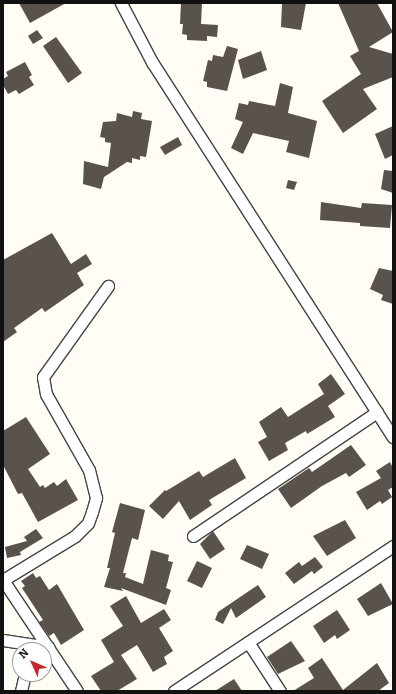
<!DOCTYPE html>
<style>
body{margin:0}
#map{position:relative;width:396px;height:694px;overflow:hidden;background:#fffdf5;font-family:Bitter,serif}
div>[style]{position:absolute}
.building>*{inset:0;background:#5a524d}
.roads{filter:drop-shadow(1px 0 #444) drop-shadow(-1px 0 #444) drop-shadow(0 1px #444) drop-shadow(0 -1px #444)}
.minor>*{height:11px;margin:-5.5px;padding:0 5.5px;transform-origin:5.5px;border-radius:5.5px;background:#fff}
span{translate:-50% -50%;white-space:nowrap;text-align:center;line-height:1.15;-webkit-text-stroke:4px #fff;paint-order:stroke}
.frame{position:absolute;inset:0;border:4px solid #111;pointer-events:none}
.north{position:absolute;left:12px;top:642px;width:40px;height:40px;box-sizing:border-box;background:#fff;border:1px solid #a0a0a0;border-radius:50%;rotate:315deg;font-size:11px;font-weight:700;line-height:16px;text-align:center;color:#111}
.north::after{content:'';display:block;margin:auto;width:14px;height:18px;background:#c4262e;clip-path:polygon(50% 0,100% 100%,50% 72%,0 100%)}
</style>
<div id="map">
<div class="building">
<div style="clip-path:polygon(19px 3px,66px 3px,30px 23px)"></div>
<div style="clip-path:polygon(181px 3px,202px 3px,201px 24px,218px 25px,217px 37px,207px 36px,207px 41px,187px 40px,187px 35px,182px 34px,183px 24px,180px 24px)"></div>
<div style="clip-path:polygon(282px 3px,306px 3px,301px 30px,281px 27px)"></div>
<div style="clip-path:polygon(338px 3px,377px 3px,393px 32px,369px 47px,393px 54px,393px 77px,363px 89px,377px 109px,343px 133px,322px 101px,361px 74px,350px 56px,359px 51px)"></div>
<div style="clip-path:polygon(37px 30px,43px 38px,33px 44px,28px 36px)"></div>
<div style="clip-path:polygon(56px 37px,82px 73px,68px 83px,43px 46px)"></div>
<div style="clip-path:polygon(227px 46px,238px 49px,227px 91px,207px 87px,207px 82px,203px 81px,208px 60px,212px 61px,213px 55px,223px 57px)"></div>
<div style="clip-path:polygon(261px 51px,267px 70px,243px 79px,238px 60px)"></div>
<div style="clip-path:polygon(25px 62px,32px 75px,29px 77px,34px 85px,19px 94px,16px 90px,8px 94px,3px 85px,3px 79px,8px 76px,6px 72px)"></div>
<div style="clip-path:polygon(280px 83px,293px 87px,288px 113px,317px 121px,309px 158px,286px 152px,289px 141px,253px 133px,243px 154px,231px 148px,243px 122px,235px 119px,239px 103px,248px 105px,249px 101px,275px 106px)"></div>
<div style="clip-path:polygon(133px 111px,142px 113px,141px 119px,152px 121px,146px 157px,140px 156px,140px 160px,132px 158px,132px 163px,127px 162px,104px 177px,101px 189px,83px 184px,84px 161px,108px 167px,111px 143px,105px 142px,105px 138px,100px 137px,103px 122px,116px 121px,117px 113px,132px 117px)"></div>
<div style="clip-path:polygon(393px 126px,393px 155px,385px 159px,375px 134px)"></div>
<div style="clip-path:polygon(178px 137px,182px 145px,165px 155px,160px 147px)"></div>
<div style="clip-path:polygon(384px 170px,393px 171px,393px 193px,381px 189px)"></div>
<div style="clip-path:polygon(288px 180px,297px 182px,294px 190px,286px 188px)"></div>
<div style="clip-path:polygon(321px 202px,361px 208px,362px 203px,392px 205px,390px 228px,360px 226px,360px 223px,320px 220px)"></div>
<div style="clip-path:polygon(52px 233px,71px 264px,86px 254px,92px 264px,77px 273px,84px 285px,45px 312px,42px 308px,14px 328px,17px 332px,3px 342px,3px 260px)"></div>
<div style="clip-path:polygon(379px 268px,393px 271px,393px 304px,381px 300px,383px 295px,370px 289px)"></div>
<div style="clip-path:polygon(331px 374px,345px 394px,328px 406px,335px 417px,307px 434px,306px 431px,285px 443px,288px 450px,269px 461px,258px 442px,267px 437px,259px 422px,281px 407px,288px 417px,324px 394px,318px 384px)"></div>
<div style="clip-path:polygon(26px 417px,50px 454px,28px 469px,40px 487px,43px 485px,45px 488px,54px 482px,57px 486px,66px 479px,78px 500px,38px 522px,22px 493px,18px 494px,3px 465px,3px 431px)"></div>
<div style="clip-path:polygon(351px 445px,366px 465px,349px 477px,346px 473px,322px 486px,291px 508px,278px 489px,309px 468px,312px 472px)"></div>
<div style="clip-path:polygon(235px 458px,246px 478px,209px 500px,212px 505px,190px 520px,179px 501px,163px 519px,149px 506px,165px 490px,166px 491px,199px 471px,203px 477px)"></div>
<div style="clip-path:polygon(390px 462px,393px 468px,393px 487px,388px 490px,392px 497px,382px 504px,380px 501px,367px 510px,356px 492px,381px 478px,376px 471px)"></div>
<div style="clip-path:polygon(120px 503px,145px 510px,138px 540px,132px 538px,123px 573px,126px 573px,125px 577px,143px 584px,151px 550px,169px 555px,168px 561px,173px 562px,166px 588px,171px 590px,166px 605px,121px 588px,123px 591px,104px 587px,110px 568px,107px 568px,115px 533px,112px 532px)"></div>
<div style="clip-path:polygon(345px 520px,356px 538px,327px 556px,313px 536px)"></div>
<div style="clip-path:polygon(36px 529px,43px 538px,20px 552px,21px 555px,7px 558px,5px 547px,27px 541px,24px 537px)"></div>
<div style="clip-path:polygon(213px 531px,225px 549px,210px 559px,200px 544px)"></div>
<div style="clip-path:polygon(247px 545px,269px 554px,262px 569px,240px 559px)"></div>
<div style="clip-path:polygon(315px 557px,323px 567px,314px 574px,312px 571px,294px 584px,285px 573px,299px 562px,302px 566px)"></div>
<div style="clip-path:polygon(197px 561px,212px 568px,202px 588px,187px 581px)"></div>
<div style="clip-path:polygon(33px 573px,36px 578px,40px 576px,49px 590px,57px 584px,84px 630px,61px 645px,54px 633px,49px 636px,39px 622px,43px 620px,22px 588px,25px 586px,21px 581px)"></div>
<div style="clip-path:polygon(381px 583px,393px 604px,368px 616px,357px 599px)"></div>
<div style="clip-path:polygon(258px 585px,266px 597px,236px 618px,231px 608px,223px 624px,215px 620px,218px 612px)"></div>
<div style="clip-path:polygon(126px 596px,141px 623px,164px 609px,171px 620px,159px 628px,173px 651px,164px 657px,167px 664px,153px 672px,137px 645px,121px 655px,137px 679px,117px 691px,101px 691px,91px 676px,114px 662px,101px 640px,123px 626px,110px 606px)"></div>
<div style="clip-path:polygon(337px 610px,350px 630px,337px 639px,335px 635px,324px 643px,313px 626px)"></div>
<div style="clip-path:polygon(291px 641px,305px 661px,278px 674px,267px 657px)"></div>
<div style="clip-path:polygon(322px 658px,343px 690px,377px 663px,389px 683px,378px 691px,293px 691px,314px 678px,308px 668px)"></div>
<div style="clip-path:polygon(234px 679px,242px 691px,215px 691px)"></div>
</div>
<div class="roads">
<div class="minor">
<div style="left:121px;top:3px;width:67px;rotate:62.3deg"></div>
<div style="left:152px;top:62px;width:446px;rotate:57.3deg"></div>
<div style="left:193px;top:536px;width:222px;rotate:-34deg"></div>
<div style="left:3px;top:580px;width:84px;rotate:-31.4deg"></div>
<div style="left:75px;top:536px;width:18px;rotate:-45deg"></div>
<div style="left:88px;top:523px;width:12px;rotate:-70deg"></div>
<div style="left:92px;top:512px;width:15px;rotate:-74deg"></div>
<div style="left:96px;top:498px;width:29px;rotate:-104deg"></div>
<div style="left:89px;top:470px;width:87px;rotate:-119.5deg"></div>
<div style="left:46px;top:394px;width:17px;rotate:-100deg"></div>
<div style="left:43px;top:377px;width:112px;rotate:-54.5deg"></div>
<div style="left:3px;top:580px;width:133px;rotate:56.3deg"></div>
<div style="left:3px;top:640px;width:46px;rotate:8.8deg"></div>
<div style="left:248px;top:642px;width:59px;rotate:56.9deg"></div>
<div style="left:21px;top:691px;width:17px;rotate:-77deg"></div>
<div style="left:174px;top:691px;width:263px;rotate:-33.5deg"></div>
</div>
</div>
<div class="frame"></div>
<div class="north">N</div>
</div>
